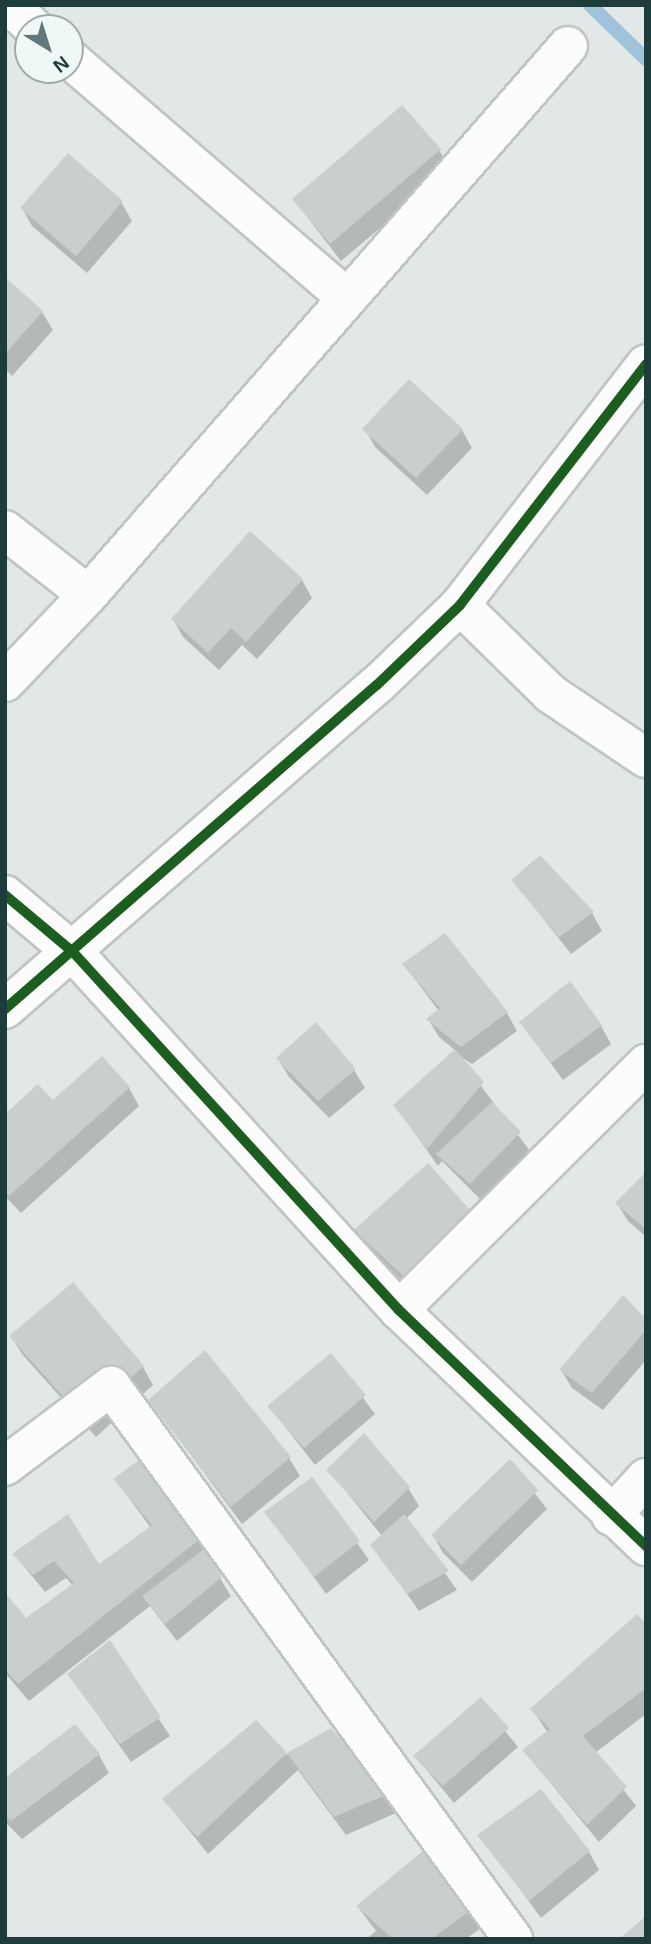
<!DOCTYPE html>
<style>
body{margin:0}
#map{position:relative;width:651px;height:1944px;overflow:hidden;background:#e2e8e7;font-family:Helvetica,sans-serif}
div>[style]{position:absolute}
.shadow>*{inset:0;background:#0003}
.stream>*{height:14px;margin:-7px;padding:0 7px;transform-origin:7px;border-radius:7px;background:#a0c2da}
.building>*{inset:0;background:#c9cfce}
.roads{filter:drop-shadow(2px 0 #bfc5c4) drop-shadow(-2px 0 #bfc5c4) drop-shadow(0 2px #bfc5c4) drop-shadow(0 -2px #bfc5c4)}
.street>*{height:38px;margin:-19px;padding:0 19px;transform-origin:19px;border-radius:19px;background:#fbfcfb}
.cycleway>*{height:10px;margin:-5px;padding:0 5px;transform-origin:5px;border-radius:5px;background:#1b5e20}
span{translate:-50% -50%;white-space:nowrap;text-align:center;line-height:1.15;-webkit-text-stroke:5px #eff8f6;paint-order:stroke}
.frame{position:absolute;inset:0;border:7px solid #1f3c3c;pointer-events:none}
.north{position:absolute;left:14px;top:14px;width:70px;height:70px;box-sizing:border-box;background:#eff8f6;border:2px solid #9cadac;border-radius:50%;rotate:142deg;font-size:19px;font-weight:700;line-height:28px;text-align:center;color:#1f3c3c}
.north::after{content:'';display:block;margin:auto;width:24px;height:32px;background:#637878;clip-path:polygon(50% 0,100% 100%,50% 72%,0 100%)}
</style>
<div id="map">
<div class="shadow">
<div style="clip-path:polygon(439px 150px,450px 169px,341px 261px,294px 200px)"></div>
<div style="clip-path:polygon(121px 202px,132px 221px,87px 273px,32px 226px,22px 208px)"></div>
<div style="clip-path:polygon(5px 279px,42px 312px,53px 330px,12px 376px,5px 369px)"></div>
<div style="clip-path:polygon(365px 429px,462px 430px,472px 448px,427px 495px,375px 447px)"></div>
<div style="clip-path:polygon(302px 580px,312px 598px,257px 659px,242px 645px,219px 670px,183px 637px,173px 619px)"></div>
<div style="clip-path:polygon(513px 880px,592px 913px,602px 931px,571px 954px)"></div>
<div style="clip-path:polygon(404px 965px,507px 1013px,517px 1031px,472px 1064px,457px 1054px,530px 1151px,482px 1201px,442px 1161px,438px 1166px,395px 1105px,456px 1051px,439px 1037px,428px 1019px,439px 1011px)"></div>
<div style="clip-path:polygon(521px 1023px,601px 1026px,611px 1044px,563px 1080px)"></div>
<div style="clip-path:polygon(278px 1058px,354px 1070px,365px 1088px,329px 1118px,289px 1077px)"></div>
<div style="clip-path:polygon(129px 1088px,139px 1106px,21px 1213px,5px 1196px,5px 1116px)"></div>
<div style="clip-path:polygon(427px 1166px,422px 1299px,367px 1248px,357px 1230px)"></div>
<div style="clip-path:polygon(646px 1175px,646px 1237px,628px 1221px,617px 1203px)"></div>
<div style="clip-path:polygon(646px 1322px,646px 1360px,603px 1410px,572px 1388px,561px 1370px)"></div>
<div style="clip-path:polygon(11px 1336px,143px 1367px,153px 1385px,96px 1437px,22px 1354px)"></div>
<div style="clip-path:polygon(331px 1355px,375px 1414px,315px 1465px,269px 1406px)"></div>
<div style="clip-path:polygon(150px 1400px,289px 1458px,300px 1476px,242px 1524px)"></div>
<div style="clip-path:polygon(147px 1457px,214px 1554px,208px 1559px,231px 1596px,177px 1641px,150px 1606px,29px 1701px,5px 1673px,5px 1595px,26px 1620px,73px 1586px,66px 1578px,45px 1592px,15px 1555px,99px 1567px,151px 1528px,115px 1479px)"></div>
<div style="clip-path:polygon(510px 1462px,547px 1509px,472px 1582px,443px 1553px,433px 1535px)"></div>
<div style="clip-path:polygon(329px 1470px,408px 1488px,419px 1506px,406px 1519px,457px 1590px,419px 1611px,373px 1545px,382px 1536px)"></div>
<div style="clip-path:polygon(312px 1479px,369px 1560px,326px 1594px,267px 1512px)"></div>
<div style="clip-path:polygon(646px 1627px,646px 1714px,595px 1753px,636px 1806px,599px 1842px,524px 1751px,548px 1733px,532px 1709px)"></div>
<div style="clip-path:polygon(109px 1643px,170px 1736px,131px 1762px,69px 1674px)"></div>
<div style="clip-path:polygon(480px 1700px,518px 1747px,454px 1803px,415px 1756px)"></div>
<div style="clip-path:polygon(256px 1722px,286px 1755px,331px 1730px,396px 1813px,346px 1835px,298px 1770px,208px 1854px,164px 1799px)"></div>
<div style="clip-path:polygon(99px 1755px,109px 1773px,22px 1839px,5px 1822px,5px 1780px)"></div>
<div style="clip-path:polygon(480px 1835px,589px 1852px,599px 1870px,541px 1918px)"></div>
<div style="clip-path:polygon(358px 1907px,471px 1910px,481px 1928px,466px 1939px,366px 1939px,376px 1931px)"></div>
</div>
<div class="stream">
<div style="left:590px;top:5px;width:78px;rotate:44deg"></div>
</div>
<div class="building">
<div style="clip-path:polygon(402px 105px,441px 149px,330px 244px,292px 199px)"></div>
<div style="clip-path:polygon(68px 153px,123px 201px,76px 256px,20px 208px)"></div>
<div style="clip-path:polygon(5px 277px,43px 311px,5px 354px)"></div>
<div style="clip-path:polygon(409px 379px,463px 429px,416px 478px,362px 429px)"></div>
<div style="clip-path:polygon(250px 531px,303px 579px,246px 642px,231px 628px,208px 653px,171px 619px)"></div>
<div style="clip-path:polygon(540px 855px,594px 912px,559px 937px,511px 880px)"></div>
<div style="clip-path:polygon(445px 933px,508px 1012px,461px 1047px,426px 1019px,440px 1008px,402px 964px)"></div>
<div style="clip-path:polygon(570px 981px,602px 1025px,551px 1063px,519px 1022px)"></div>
<div style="clip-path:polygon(316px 1022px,356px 1069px,318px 1101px,276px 1058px)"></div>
<div style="clip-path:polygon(455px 1049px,484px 1082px,427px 1149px,393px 1105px)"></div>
<div style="clip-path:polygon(102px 1056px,130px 1087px,9px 1196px,5px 1191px,5px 1114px,38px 1084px,53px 1100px)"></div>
<div style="clip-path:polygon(492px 1102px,521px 1132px,470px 1184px,436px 1154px)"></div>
<div style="clip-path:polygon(428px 1163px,479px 1220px,410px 1282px,354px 1230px)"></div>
<div style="clip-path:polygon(646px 1172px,646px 1229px,615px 1203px)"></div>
<div style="clip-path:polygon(73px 1282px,144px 1366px,84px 1420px,9px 1336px)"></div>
<div style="clip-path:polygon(623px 1295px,646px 1319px,646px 1330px,592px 1393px,559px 1370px)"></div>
<div style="clip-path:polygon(205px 1350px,291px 1457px,231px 1507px,148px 1400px)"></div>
<div style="clip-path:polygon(331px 1353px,366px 1395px,304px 1448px,267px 1406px)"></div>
<div style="clip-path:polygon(364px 1433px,410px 1487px,374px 1522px,326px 1470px)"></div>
<div style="clip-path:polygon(147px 1454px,205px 1535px,18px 1684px,5px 1669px,5px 1592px,26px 1618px,74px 1583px,54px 1561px,33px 1575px,12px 1554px,68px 1514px,99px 1564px,152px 1525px,113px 1479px)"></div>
<div style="clip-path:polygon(510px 1459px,538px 1490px,461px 1565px,431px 1535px)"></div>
<div style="clip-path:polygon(312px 1477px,360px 1541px,314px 1577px,264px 1512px)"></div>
<div style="clip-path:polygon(404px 1514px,449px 1571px,407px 1594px,370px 1545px)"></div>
<div style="clip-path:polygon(204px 1549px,222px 1577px,165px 1624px,142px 1596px)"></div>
<div style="clip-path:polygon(637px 1614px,646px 1624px,646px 1688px,583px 1736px,627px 1787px,587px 1825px,522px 1750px,550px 1729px,530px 1709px)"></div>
<div style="clip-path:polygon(110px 1640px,161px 1717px,120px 1744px,67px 1674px)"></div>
<div style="clip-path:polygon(481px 1697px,509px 1728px,443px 1786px,413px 1756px)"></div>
<div style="clip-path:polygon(256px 1720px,287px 1753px,197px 1837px,162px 1799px)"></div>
<div style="clip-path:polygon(75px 1724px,100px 1754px,11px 1821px,5px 1816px,5px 1778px)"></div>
<div style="clip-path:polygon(331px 1728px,388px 1794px,334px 1817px,287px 1753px)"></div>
<div style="clip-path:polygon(541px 1789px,590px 1851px,529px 1901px,477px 1835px)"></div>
<div style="clip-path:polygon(424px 1850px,472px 1909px,432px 1939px,393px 1939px,356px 1906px)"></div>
<div style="clip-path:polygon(646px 1916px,646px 1939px,619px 1939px)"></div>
</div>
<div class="roads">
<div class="street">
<div style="left:9px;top:5px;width:34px;rotate:43deg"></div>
<div style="left:70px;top:59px;width:364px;rotate:40.8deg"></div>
<div style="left:5px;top:530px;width:105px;rotate:38.1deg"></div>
<div style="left:460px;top:605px;width:127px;rotate:44.4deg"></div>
<div style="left:551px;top:694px;width:115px;rotate:34deg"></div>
<div style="left:5px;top:682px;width:120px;rotate:-46.3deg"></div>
<div style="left:88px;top:595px;width:729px;rotate:-48.84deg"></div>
<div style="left:5px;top:895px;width:89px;rotate:40deg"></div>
<div style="left:73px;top:952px;width:484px;rotate:47.7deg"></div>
<div style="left:399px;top:1310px;width:342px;rotate:43.7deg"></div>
<div style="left:5px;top:1009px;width:493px;rotate:-41.1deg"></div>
<div style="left:377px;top:685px;width:115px;rotate:-43.9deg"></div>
<div style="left:460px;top:605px;width:304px;rotate:-52.3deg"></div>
<div style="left:399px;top:1310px;width:349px;rotate:-44.9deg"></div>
<div style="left:5px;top:1466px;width:133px;rotate:-37deg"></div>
<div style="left:111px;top:1386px;width:684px;rotate:53.98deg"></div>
<div style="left:611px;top:1516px;width:52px;rotate:-47.4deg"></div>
</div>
</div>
<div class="cycleway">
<div style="left:5px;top:895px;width:89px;rotate:40deg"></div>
<div style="left:73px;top:952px;width:484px;rotate:47.7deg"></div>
<div style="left:399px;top:1310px;width:342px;rotate:43.7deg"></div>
<div style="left:5px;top:1009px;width:493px;rotate:-41.1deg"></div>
<div style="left:377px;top:685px;width:115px;rotate:-43.9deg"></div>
<div style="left:460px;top:605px;width:304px;rotate:-52.3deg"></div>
</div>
<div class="frame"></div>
<div class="north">N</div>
</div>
